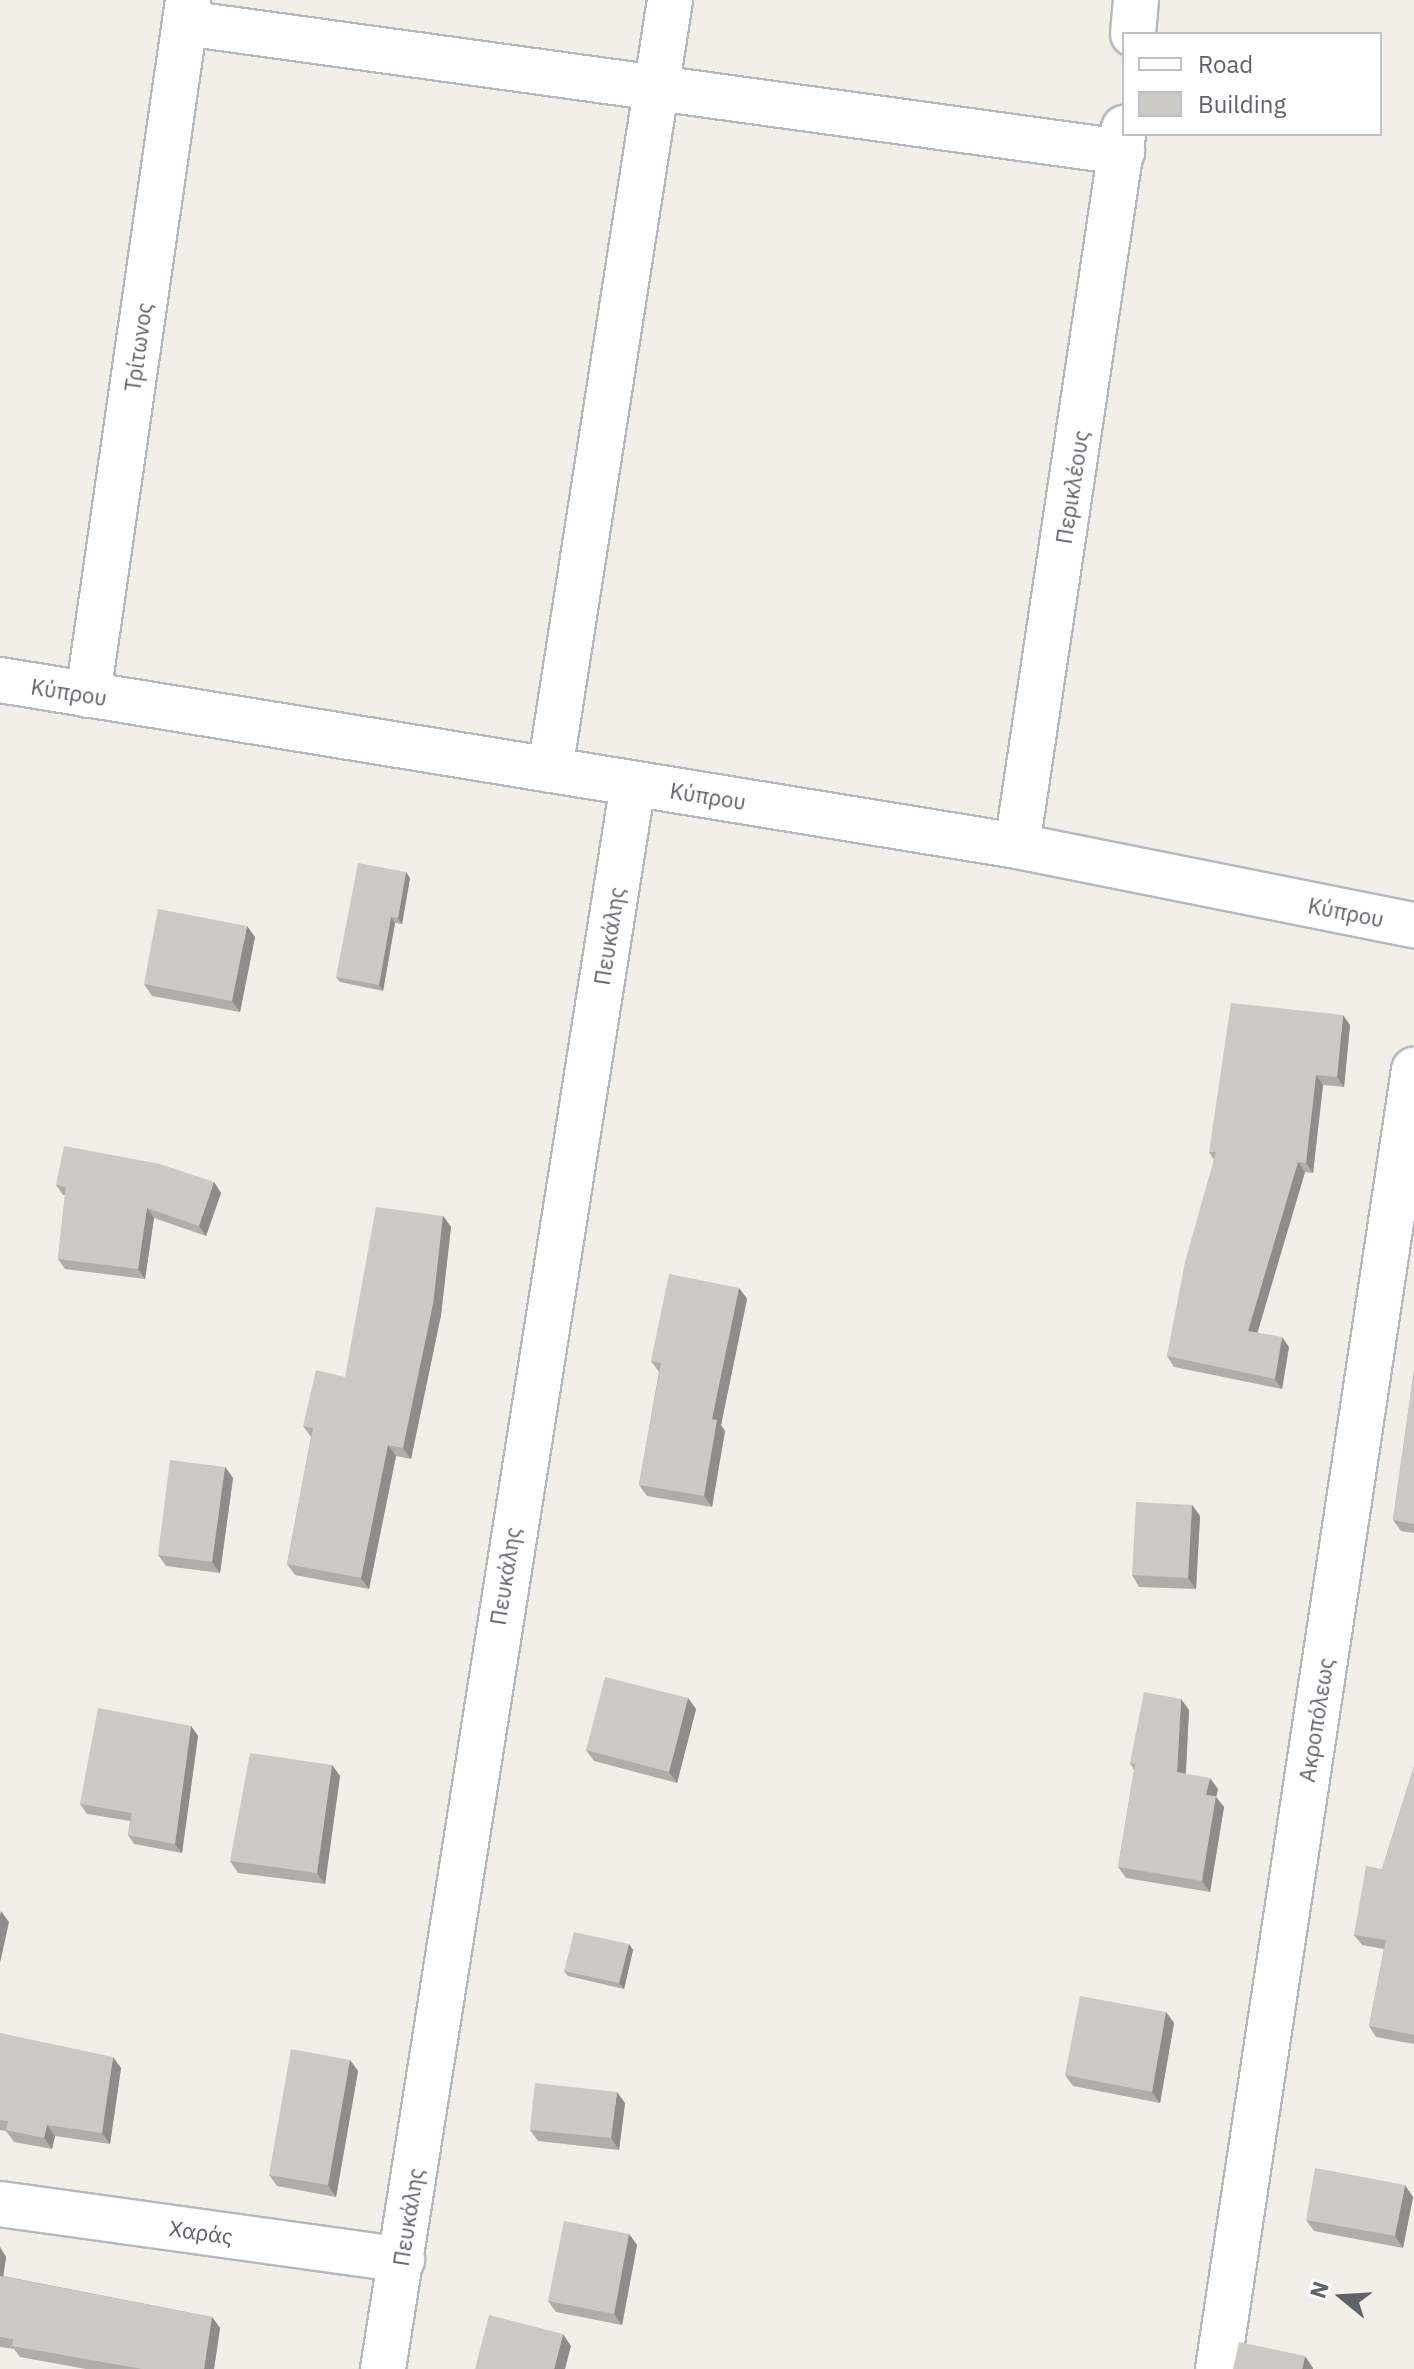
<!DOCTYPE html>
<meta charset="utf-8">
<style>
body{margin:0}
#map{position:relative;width:1414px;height:2369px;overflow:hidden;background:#f1efe8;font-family:"IBM Plex Sans",sans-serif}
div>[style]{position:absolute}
.roads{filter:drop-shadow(2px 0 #b5b8bc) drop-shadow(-2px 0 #b5b8bc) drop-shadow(0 2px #b5b8bc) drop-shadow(0 -2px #b5b8bc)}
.minor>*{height:44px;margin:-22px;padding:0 22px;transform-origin:22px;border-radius:22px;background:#fff}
.wall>*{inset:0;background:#afaea9}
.shaded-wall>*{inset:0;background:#8f8d8a}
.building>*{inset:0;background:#cccac5}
span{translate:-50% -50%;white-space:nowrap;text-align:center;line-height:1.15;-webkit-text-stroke:7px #fff;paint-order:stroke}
.street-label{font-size:22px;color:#5f6368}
.legend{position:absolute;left:1122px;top:32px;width:260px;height:104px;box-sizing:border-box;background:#fff;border:2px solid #bfc1c3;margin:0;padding:10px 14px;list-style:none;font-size:24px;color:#5f6368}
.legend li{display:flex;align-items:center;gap:16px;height:40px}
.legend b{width:40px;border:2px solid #bfc1c3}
.north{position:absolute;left:1302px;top:2257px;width:80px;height:80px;-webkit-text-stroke:6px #fff;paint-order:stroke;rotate:288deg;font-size:22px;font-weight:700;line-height:32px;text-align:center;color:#5f6368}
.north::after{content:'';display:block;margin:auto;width:28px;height:36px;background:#5f6368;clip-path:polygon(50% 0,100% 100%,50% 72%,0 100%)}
</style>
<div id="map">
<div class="roads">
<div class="minor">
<div style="left:185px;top:23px;width:946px;rotate:7.84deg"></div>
<div style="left:1133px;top:34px;width:34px;rotate:-85deg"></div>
<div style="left:0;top:680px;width:1030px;rotate:9.27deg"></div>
<div style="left:1017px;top:846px;width:405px;rotate:11.3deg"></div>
<div style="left:88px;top:695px;width:702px;rotate:-81.81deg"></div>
<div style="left:550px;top:770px;width:779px;rotate:-81.14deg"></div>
<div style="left:1017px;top:846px;width:726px;rotate:-81.52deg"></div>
<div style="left:0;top:2204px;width:406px;rotate:7.9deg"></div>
<div style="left:383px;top:2369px;width:1605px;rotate:-81.04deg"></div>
<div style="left:1218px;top:2369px;width:1314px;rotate:-81.42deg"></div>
</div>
</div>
<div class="wall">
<div style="clip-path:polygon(406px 872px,410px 878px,402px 924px,395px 923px,383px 991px,340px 982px,336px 977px)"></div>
<div style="clip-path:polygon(255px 937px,240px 1012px,152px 996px,144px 984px)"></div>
<div style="clip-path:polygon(1350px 1025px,1344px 1087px,1323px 1085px,1313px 1173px,1305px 1172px,1257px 1333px,1289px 1347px,1282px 1389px,1174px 1367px,1167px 1356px,1214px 1160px,1209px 1152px)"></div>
<div style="clip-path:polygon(214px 1182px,221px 1193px,206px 1236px,154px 1218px,145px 1279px,65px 1269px,58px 1259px,65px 1195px,63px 1195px,56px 1185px)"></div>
<div style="clip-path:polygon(443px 1216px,451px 1227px,441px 1315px,411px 1459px,396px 1456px,369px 1589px,295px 1575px,287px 1564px,311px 1437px,303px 1426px,345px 1377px)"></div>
<div style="clip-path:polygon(739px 1288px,747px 1299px,721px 1425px,725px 1431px,712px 1507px,647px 1496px,639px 1485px,659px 1372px,651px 1361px)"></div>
<div style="clip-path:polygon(1414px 1370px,1414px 1533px,1401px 1531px,1393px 1520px)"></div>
<div style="clip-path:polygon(225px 1467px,233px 1478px,220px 1573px,166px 1566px,158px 1555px)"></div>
<div style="clip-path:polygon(1192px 1505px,1200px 1516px,1196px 1589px,1139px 1587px,1132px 1575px)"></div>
<div style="clip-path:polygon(688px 1698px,696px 1709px,677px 1783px,594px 1761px,586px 1750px)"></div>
<div style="clip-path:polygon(1189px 1710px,1186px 1774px,1218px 1789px,1216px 1797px,1224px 1807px,1210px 1892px,1126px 1878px,1118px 1867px,1134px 1770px,1130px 1763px)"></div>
<div style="clip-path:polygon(191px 1726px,198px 1736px,182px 1853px,134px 1844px,128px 1835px,130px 1821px,87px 1814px,80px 1804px)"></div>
<div style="clip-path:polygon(332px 1765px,340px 1776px,325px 1884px,238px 1873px,230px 1861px)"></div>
<div style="clip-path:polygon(1414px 1766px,1414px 2044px,1376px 2037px,1369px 2026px,1384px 1949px,1362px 1945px,1354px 1935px,1382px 1869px)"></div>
<div style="clip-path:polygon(629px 1944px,633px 1950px,624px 1989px,568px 1976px,564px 1971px)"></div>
<div style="clip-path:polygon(1166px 2012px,1174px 2023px,1160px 2103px,1073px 2086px,1065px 2075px)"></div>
<div style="clip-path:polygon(0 2033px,121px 2068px,110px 2144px,55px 2136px,52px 2149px,14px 2142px,6px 2131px,0 2130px)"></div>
<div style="clip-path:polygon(350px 2060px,358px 2071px,336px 2197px,277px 2186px,269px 2175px)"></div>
<div style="clip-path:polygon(625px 2103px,619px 2150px,538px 2141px,530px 2130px)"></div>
<div style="clip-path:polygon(1413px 2197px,1403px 2248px,1314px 2231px,1306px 2220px)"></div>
<div style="clip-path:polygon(629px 2234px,637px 2245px,622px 2325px,556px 2312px,548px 2301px)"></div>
<div style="clip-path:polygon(0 2247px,6px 2257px,3px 2276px,212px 2317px,220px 2328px,214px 2369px,86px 2369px,20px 2357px,14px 2349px,0 2347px)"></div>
</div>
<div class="shaded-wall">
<div style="clip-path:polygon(406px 872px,410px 878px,402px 924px,398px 918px)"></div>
<div style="clip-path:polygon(391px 917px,395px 923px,383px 991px,379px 985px)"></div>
<div style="clip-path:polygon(247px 926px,255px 937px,240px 1012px,232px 1001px)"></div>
<div style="clip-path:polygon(1343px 1015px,1350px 1025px,1344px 1087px,1337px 1077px)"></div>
<div style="clip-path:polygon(1316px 1075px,1323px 1085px,1313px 1173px,1306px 1163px)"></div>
<div style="clip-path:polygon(1298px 1162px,1305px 1172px,1255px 1341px,1248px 1331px)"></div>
<div style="clip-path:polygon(214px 1182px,221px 1193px,206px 1236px,199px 1226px)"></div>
<div style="clip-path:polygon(147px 1208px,154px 1218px,145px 1279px,138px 1269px)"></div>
<div style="clip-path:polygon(443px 1216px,451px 1227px,441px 1315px,411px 1459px,403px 1448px)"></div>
<div style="clip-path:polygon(739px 1288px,747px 1299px,721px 1425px,725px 1431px,712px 1507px,704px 1496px,712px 1419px)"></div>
<div style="clip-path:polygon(1282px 1337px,1289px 1347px,1282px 1389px,1275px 1379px)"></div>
<div style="clip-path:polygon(388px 1445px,396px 1456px,369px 1589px,361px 1578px)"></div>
<div style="clip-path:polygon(225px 1467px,233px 1478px,220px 1573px,212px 1562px)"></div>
<div style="clip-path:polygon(1192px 1505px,1200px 1516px,1196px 1589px,1188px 1578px)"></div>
<div style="clip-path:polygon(688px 1698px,696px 1709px,677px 1783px,669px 1772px)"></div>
<div style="clip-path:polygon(1181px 1699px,1189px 1710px,1185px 1784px,1177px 1772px)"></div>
<div style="clip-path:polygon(191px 1726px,198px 1736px,182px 1853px,175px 1844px)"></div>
<div style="clip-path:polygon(332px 1765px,340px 1776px,325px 1884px,317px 1873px)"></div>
<div style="clip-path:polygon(1210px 1778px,1218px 1789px,1216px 1797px,1224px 1807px,1210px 1892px,1202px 1881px,1206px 1795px)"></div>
<div style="clip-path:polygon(1px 1911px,9px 1922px,0 1963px,0 1915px)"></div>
<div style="clip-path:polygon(629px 1944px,633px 1950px,624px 1989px,619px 1983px)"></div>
<div style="clip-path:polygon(1166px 2012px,1174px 2023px,1160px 2103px,1152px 2092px)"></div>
<div style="clip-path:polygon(113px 2057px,121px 2068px,110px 2144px,102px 2133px)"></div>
<div style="clip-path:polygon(350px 2060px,358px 2071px,336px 2197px,328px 2185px)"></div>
<div style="clip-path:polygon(617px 2092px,625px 2103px,619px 2150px,611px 2138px)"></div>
<div style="clip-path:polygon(47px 2125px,55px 2136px,52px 2149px,44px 2138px)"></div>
<div style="clip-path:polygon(1405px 2185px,1413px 2197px,1403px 2248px,1395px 2236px)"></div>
<div style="clip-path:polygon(629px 2234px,637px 2245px,622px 2325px,614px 2314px)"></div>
<div style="clip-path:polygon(0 2247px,6px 2257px,2px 2286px,0 2284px)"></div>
<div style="clip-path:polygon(212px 2317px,220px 2328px,214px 2369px,204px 2369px)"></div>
<div style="clip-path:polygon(563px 2334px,571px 2346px,565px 2369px,554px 2369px)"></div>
<div style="clip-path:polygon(1305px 2356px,1313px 2368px,1313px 2369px,1302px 2369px)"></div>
</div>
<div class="building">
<div style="clip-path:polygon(358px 863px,406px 872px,398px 918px,391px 917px,379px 985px,336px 977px)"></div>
<div style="clip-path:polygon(158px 909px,247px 926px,232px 1001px,144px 984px)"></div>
<div style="clip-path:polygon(1231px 1003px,1343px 1015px,1337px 1077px,1316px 1075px,1306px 1163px,1298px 1162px,1248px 1331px,1282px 1337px,1275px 1379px,1167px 1356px,1185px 1262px,1216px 1152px,1209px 1152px)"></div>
<div style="clip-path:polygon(64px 1146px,160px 1164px,214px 1182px,199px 1226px,147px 1208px,138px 1269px,58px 1259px,66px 1187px,56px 1185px)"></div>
<div style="clip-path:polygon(376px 1207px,443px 1216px,433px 1304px,403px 1448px,388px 1445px,361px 1578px,287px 1564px,313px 1428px,303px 1426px,316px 1370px,345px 1377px)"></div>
<div style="clip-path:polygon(669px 1274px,739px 1288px,712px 1419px,717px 1420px,704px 1496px,639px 1485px,661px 1363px,651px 1361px)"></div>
<div style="clip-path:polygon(1414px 1370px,1414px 1524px,1393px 1520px)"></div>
<div style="clip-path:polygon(170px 1460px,225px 1467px,212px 1562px,158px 1555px)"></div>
<div style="clip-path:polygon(1136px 1502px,1192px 1505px,1188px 1578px,1132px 1575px)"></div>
<div style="clip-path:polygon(605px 1677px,688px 1698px,669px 1772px,586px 1750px)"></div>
<div style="clip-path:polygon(1144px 1692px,1181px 1699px,1177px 1772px,1210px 1778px,1206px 1795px,1216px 1796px,1202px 1881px,1118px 1867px,1135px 1764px,1130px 1763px)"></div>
<div style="clip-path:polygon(98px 1708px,191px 1726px,175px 1844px,128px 1835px,132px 1813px,80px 1804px)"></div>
<div style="clip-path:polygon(250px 1753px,332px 1765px,317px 1873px,230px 1861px)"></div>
<div style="clip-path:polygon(1414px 1766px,1414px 2035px,1369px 2026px,1386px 1940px,1354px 1935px,1366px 1866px,1382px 1869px)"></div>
<div style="clip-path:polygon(574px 1932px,629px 1944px,619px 1983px,564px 1971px)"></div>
<div style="clip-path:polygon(1080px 1996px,1166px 2012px,1152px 2092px,1065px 2075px)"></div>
<div style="clip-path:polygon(0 2033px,113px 2057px,102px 2133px,47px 2125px,44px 2138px,6px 2130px,8px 2121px,0 2120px)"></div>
<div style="clip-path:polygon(291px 2049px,350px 2060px,328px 2185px,269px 2175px)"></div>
<div style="clip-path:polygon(535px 2083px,617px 2092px,611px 2138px,530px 2130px)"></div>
<div style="clip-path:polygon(1315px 2168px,1405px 2185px,1395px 2236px,1306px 2220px)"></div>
<div style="clip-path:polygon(564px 2221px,629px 2234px,614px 2314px,548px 2301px)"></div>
<div style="clip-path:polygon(0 2276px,212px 2317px,204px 2369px,142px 2369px,12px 2346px,13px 2339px,0 2337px)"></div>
<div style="clip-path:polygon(489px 2315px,563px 2334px,554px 2369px,475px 2369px)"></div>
<div style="clip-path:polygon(1239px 2342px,1305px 2356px,1302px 2369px,1233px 2369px)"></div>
</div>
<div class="street-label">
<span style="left:138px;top:347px;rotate:-82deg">Τρίτωνος</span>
<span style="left:1072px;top:487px;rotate:-81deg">Περικλέους</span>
<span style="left:69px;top:692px;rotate:9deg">Κύπρου</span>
<span style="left:708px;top:796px;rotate:9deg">Κύπρου</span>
<span style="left:1346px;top:912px;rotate:11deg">Κύπρου</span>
<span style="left:609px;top:936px;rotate:-81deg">Πευκάλης</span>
<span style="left:505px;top:1576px;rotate:-81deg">Πευκάλης</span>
<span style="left:1316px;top:1720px;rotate:-81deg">Ακροπόλεως</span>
<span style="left:408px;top:2217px;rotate:-81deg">Πευκάλης</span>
<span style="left:201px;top:2232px;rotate:8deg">Χαράς</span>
</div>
<ul class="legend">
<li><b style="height:10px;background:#fff"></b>Road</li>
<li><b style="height:22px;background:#cccac5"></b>Building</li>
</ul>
<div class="north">N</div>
</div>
